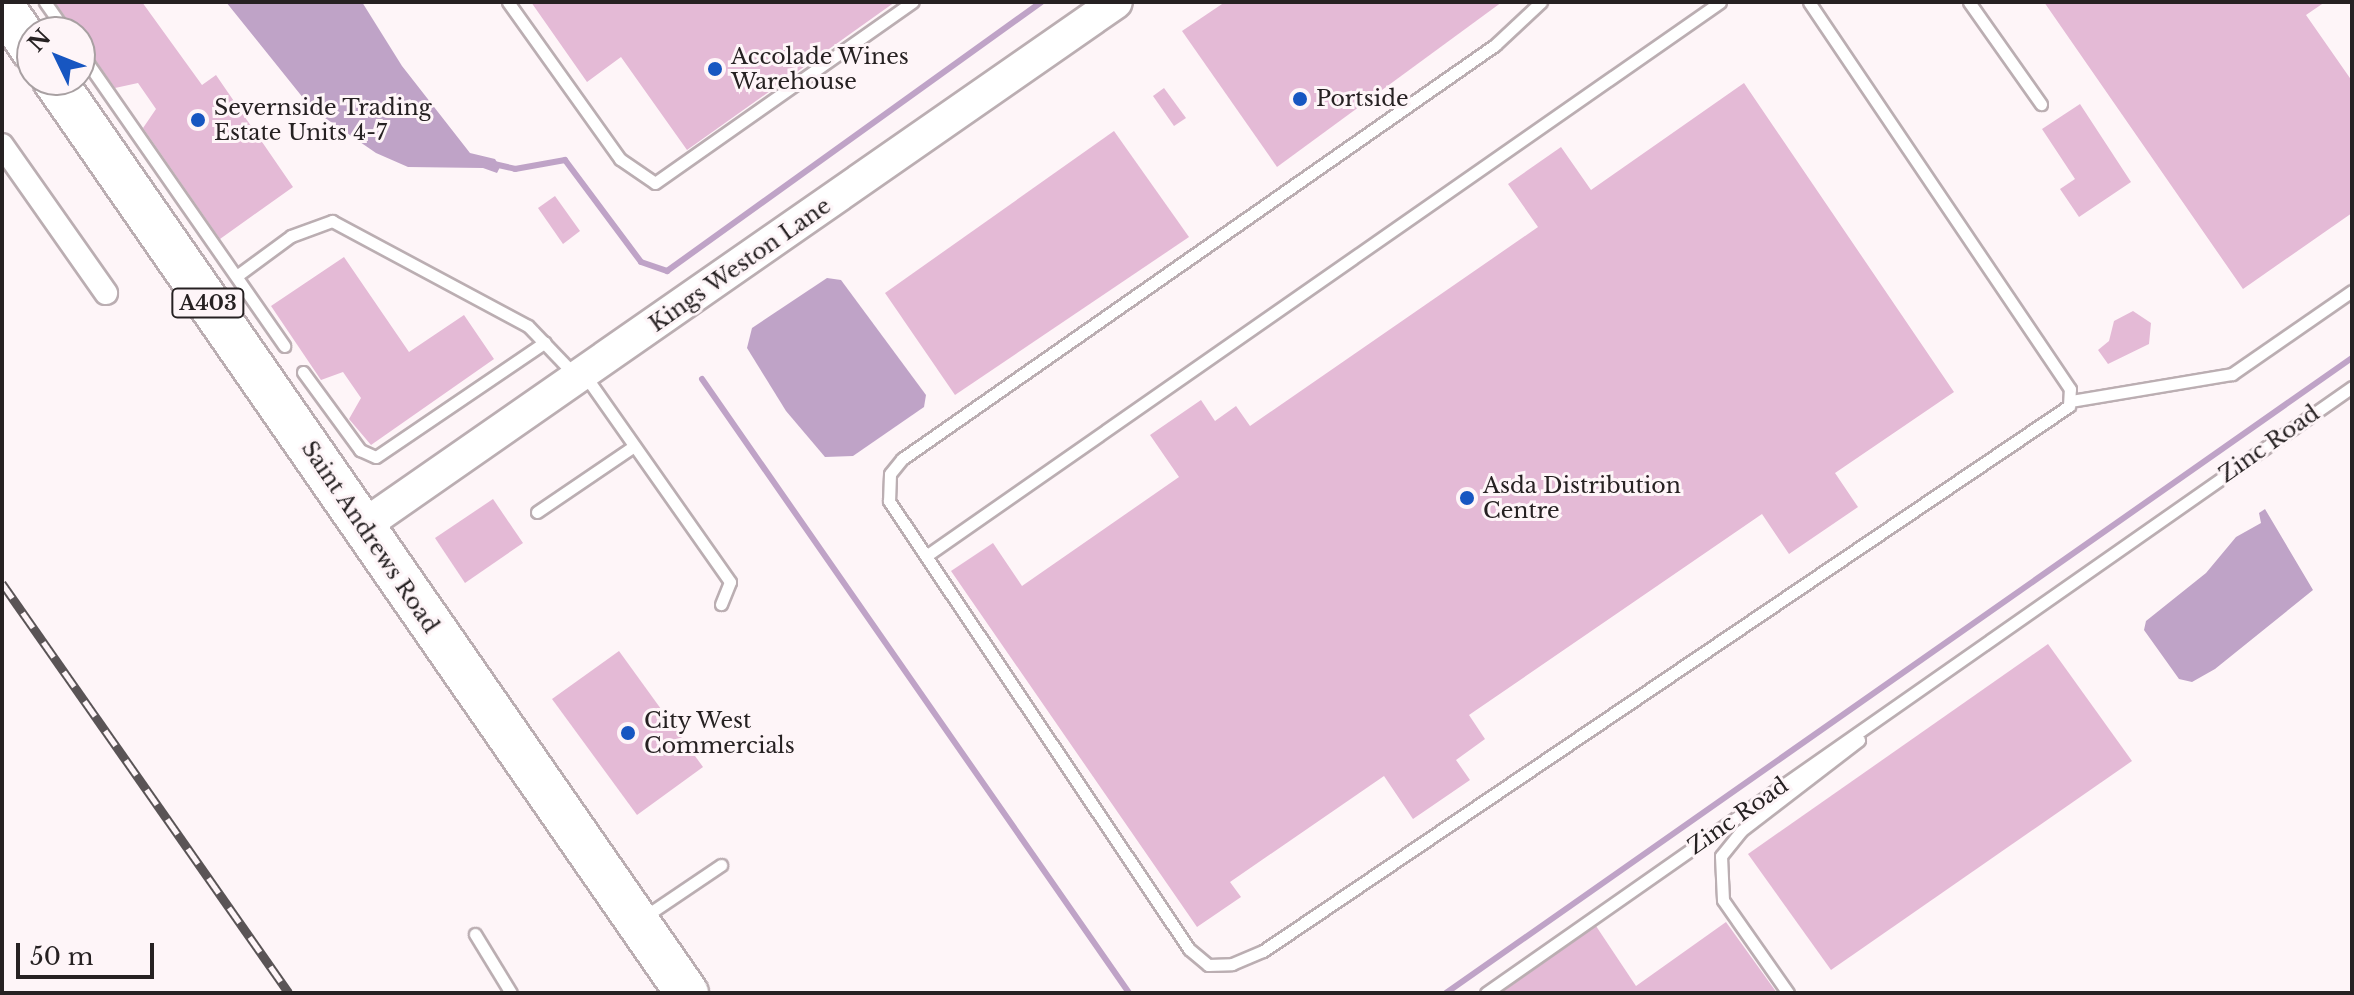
<!DOCTYPE html>
<style>
body{margin:0}
#map{position:relative;width:2354px;height:995px;overflow:hidden;background:#fef5f8;font-family:"Libre Baskerville",serif}
div>[style]{position:absolute}
.water>*{inset:0;background:#bfa3c7}
.stream>*{height:6px;margin:-3px;padding:0 3px;transform-origin:3px;border-radius:3px;background:#bfa3c7}
.building>*{inset:0;background:#e4bad6}
.roads{filter:drop-shadow(2px 0 #bbaeb2) drop-shadow(-2px 0 #bbaeb2) drop-shadow(0 2px #bbaeb2) drop-shadow(0 -2px #bbaeb2)}
.lane>*{height:11px;margin:-5.5px;padding:0 5.5px;transform-origin:5.5px;border-radius:5.5px;background:#fff}
.street>*{height:22px;margin:-11px;padding:0 11px;transform-origin:11px;border-radius:11px;background:#fff}
.secondary>*{height:32px;margin:-16px;padding:0 16px;transform-origin:16px;border-radius:16px;background:#fff}
.highway>*{height:42px;margin:-21px;padding:0 21px;transform-origin:21px;border-radius:21px;background:#fff}
.rail>*{height:9px;margin-top:-4.5px;transform-origin:0;background:repeating-linear-gradient(90deg,#fef5f8 0 18px,#5a5456 0 36px);box-sizing:border-box;border-block:2px solid #5a5456}
.dots>*{width:22px;height:22px;translate:-50% -50%;box-sizing:border-box;border:4px solid #fef5f8;border-radius:50%}
span{translate:-50% -50%;white-space:nowrap;text-align:center;line-height:1.15;-webkit-text-stroke:6px #fef5f8;paint-order:stroke}
.shield-label span{padding:2px 6px;background:#fef5f8;border:2px solid;border-radius:6px;-webkit-text-stroke-width:0}
.shield-label{font-size:20px;color:#262122;font-weight:700}
.poi-label{font-size:22px;color:#262122}
.left{translate:0 -50%;text-align:left}
.street-label{font-size:22px;color:#262122}
.frame{position:absolute;inset:0;border:4px solid #262122;pointer-events:none}
.north{position:absolute;left:16px;top:16px;width:80px;height:80px;box-sizing:border-box;background:#fef5f8;border:2px solid #a8a0a2;border-radius:50%;rotate:313deg;font-size:22px;font-weight:700;line-height:32px;text-align:center;color:#262122}
.north::after{content:'';display:block;margin:auto;width:28px;height:36px;background:#1756c1;clip-path:polygon(50% 0,100% 100%,50% 72%,0 100%)}
.scale{position:absolute;left:16px;top:943px;width:138px;height:36px;box-sizing:border-box;border:4px solid #262122;border-top:0;padding-left:10px;font-size:24px;line-height:28px;white-space:nowrap;color:#262122;-webkit-text-stroke:6px #fef5f8;paint-order:stroke}
</style>
<div id="map">
<div class="water">
<div style="clip-path:polygon(226px 2px,362px 2px,402px 66px,470px 153px,495px 159px,500px 167px,497px 173px,483px 168px,408px 167px,376px 153px,312px 109px)"></div>
<div style="clip-path:polygon(827px 278px,841px 280px,926px 395px,924px 407px,853px 456px,825px 457px,786px 411px,747px 348px,752px 328px)"></div>
<div style="clip-path:polygon(2265px 509px,2313px 590px,2215px 669px,2192px 682px,2179px 679px,2144px 630px,2146px 621px,2206px 573px,2236px 537px,2261px 523px,2259px 513px)"></div>
</div>
<div class="stream">
<div style="left:494px;top:164px;width:22px;rotate:13deg"></div>
<div style="left:515px;top:169px;width:51px;rotate:-10.2deg"></div>
<div style="left:565px;top:160px;width:127px;rotate:53.3deg"></div>
<div style="left:641px;top:262px;width:28px;rotate:19deg"></div>
<div style="left:667px;top:271px;width:461px;rotate:-35.7deg"></div>
<div style="left:702px;top:379px;width:748px;rotate:55.18deg"></div>
<div style="left:1446px;top:993px;width:1106px;rotate:-35.03deg"></div>
</div>
<div class="building">
<div style="clip-path:polygon(55px 2px,142px 2px,202px 85px,216px 75px,293px 187px,220px 239px,143px 128px,156px 109px,138px 83px,115px 88px)"></div>
<div style="clip-path:polygon(531px 2px,895px 2px,687px 150px,621px 57px,587px 82px)"></div>
<div style="clip-path:polygon(1225px 2px,1502px 2px,1277px 167px,1182px 31px)"></div>
<div style="clip-path:polygon(2044px 2px,2325px 2px,2306px 15px,2352px 81px,2352px 213px,2243px 289px)"></div>
<div style="clip-path:polygon(1744px 83px,1954px 392px,1835px 473px,1858px 507px,1789px 554px,1762px 514px,1469px 715px,1485px 739px,1456px 760px,1470px 780px,1413px 819px,1384px 776px,1230px 882px,1241px 897px,1197px 927px,951px 571px,993px 543px,1022px 586px,1179px 477px,1150px 435px,1201px 400px,1215px 421px,1236px 406px,1250px 426px,1538px 227px,1508px 184px,1561px 147px,1591px 190px)"></div>
<div style="clip-path:polygon(1164px 88px,1186px 118px,1174px 126px,1153px 96px)"></div>
<div style="clip-path:polygon(2080px 104px,2131px 182px,2079px 217px,2060px 189px,2075px 179px,2042px 129px)"></div>
<div style="clip-path:polygon(1114px 131px,1189px 237px,955px 395px,885px 293px)"></div>
<div style="clip-path:polygon(555px 196px,580px 231px,563px 244px,538px 208px)"></div>
<div style="clip-path:polygon(344px 257px,409px 352px,464px 315px,494px 359px,371px 445px,349px 419px,361px 398px,343px 372px,321px 380px,271px 306px)"></div>
<div style="clip-path:polygon(2133px 311px,2151px 323px,2149px 344px,2108px 364px,2098px 350px,2109px 341px,2114px 321px)"></div>
<div style="clip-path:polygon(493px 499px,523px 543px,465px 583px,435px 538px)"></div>
<div style="clip-path:polygon(2048px 644px,2132px 761px,1831px 970px,1748px 854px)"></div>
<div style="clip-path:polygon(619px 651px,703px 767px,637px 815px,552px 699px)"></div>
<div style="clip-path:polygon(1726px 922px,1777px 993px,1501px 993px,1596px 926px,1636px 986px)"></div>
</div>
<div class="roads">
<div class="lane">
<div style="left:45px;top:2px;width:37px;rotate:55deg"></div>
<div style="left:508px;top:2px;width:193px;rotate:54.5deg"></div>
<div style="left:620px;top:159px;width:42px;rotate:34.4deg"></div>
<div style="left:655px;top:183px;width:315px;rotate:-35.1deg"></div>
<div style="left:1541px;top:2px;width:63px;rotate:136.9deg"></div>
<div style="left:1495px;top:45px;width:723px;rotate:145.08deg"></div>
<div style="left:902px;top:459px;width:19px;rotate:129deg"></div>
<div style="left:890px;top:474px;width:27px;rotate:92deg"></div>
<div style="left:889px;top:501px;width:539px;rotate:56.19deg"></div>
<div style="left:1189px;top:949px;width:25px;rotate:40deg"></div>
<div style="left:1208px;top:965px;width:24px;rotate:-2deg"></div>
<div style="left:1232px;top:964px;width:34px;rotate:-23deg"></div>
<div style="left:1263px;top:951px;width:973px;rotate:-34.07deg"></div>
<div style="left:2069px;top:406px;width:17px;rotate:-87deg"></div>
<div style="left:2070px;top:389px;width:467px;rotate:-124deg"></div>
<div style="left:1969px;top:2px;width:125px;rotate:54.8deg"></div>
<div style="left:80px;top:52px;width:358px;rotate:55.2deg"></div>
<div style="left:238px;top:275px;width:66px;rotate:-36.3deg"></div>
<div style="left:291px;top:236px;width:44px;rotate:-20.1deg"></div>
<div style="left:332px;top:221px;width:222px;rotate:28.2deg"></div>
<div style="left:528px;top:326px;width:66px;rotate:46.2deg"></div>
<div style="left:303px;top:372px;width:97px;rotate:53.8deg"></div>
<div style="left:360px;top:450px;width:17px;rotate:24deg"></div>
<div style="left:376px;top:457px;width:204px;rotate:-34.2deg"></div>
<div style="left:584px;top:374px;width:254px;rotate:54.9deg"></div>
<div style="left:730px;top:582px;width:24px;rotate:112deg"></div>
<div style="left:2071px;top:401px;width:163px;rotate:-9.5deg"></div>
<div style="left:2232px;top:374px;width:146px;rotate:-34.7deg"></div>
<div style="left:537px;top:512px;width:117px;rotate:-34.2deg"></div>
<div style="left:926px;top:556px;width:968px;rotate:-34.9deg"></div>
<div style="left:644px;top:917px;width:93px;rotate:-34deg"></div>
<div style="left:475px;top:934px;width:69px;rotate:58.6deg"></div>
<div style="left:1486px;top:993px;width:1057px;rotate:-34.98deg"></div>
<div style="left:1788px;top:993px;width:113px;rotate:-125deg"></div>
<div style="left:1723px;top:900px;width:44px;rotate:-92.6deg"></div>
<div style="left:1721px;top:856px;width:32px;rotate:-51deg"></div>
<div style="left:1741px;top:831px;width:149px;rotate:-37.6deg"></div>
</div>
<div class="street">
<div style="left:2px;top:145px;width:181px;rotate:54.9deg"></div>
</div>
<div class="secondary">
<div style="left:363px;top:526px;width:917px;rotate:-34.83deg"></div>
</div>
<div class="highway">
<div style="left:2px;top:5px;width:53px;rotate:55.7deg"></div>
<div style="left:54px;top:80px;width:1111px;rotate:55.27deg"></div>
</div>
</div>
<div class="rail">
<div style="left:2px;top:583px;width:500px;rotate:55.01deg"></div>
</div>
<div class="dots">
<div style="left:715px;top:69px;background:#1756c1"></div>
<div style="left:1300px;top:99px;background:#1756c1"></div>
<div style="left:198px;top:120px;background:#1756c1"></div>
<div style="left:1467px;top:498px;background:#1756c1"></div>
<div style="left:628px;top:733px;background:#1756c1"></div>
</div>
<div class="shield-label">
<span style="left:208px;top:303px">A403</span>
</div>
<div class="poi-label">
<span class="left" style="left:731px;top:69px">Accolade Wines<br>Warehouse</span>
<span class="left" style="left:1316px;top:99px">Portside</span>
<span class="left" style="left:214px;top:120px">Severnside Trading<br>Estate Units 4-7</span>
<span class="left" style="left:1483px;top:498px">Asda Distribution<br>Centre</span>
<span class="left" style="left:644px;top:733px">City West<br>Commercials</span>
</div>
<div class="street-label">
<span style="left:740px;top:265px;rotate:-35deg">Kings Weston Lane</span>
<span style="left:2269px;top:444px;rotate:-35deg">Zinc Road</span>
<span style="left:370px;top:537px;rotate:56deg">Saint Andrews Road</span>
<span style="left:1738px;top:816px;rotate:-35deg">Zinc Road</span>
</div>
<div class="frame"></div>
<div class="north">N</div>
<div class="scale">50 m</div>
</div>
